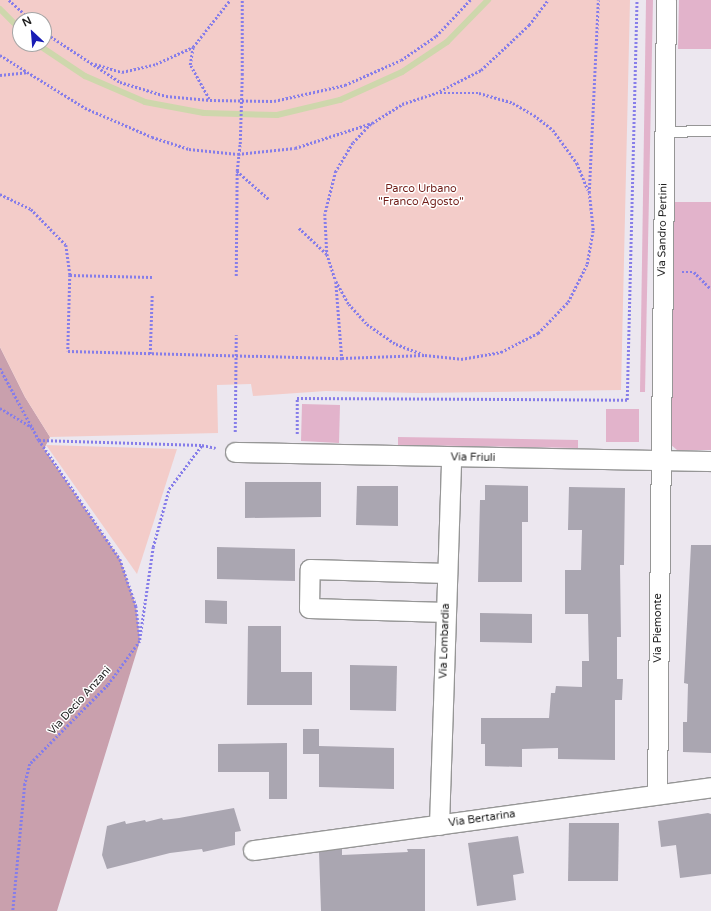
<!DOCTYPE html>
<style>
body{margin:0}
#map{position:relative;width:711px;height:911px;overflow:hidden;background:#ece7ef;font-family:"Varela Round",sans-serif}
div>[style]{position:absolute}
.grass>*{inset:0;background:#e2b3cb}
.forest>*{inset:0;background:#c9a0ad}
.park>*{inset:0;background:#f3ccc9}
.stream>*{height:6px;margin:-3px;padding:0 3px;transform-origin:3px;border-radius:3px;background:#ced7ac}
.building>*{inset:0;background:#aaa6b1}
.path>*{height:2.5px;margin-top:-1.25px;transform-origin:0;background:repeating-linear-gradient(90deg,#867de9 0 2px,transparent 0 4px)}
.roads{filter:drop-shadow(1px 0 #969696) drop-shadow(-1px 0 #969696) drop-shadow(0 1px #969696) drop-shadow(0 -1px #969696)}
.service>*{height:10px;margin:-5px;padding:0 5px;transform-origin:5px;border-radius:5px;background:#fff}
.minor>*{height:19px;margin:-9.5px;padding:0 9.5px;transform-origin:9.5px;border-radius:9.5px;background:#fff}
.path-bridge>*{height:2.5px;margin-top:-1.25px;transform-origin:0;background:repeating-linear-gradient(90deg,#867de9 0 2px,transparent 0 4px)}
span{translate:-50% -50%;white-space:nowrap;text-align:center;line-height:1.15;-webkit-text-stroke:3px #fff;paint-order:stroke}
.park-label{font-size:11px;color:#711e19}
.street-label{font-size:11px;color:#1f1f1f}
.north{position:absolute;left:12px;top:12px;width:40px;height:40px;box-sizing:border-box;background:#fff;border:1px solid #a5a5a5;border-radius:50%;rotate:334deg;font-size:11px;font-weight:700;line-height:16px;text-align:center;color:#1f1f1f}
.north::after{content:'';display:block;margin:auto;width:14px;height:18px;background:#191db5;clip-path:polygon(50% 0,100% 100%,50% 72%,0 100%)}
</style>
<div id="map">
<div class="grass">
<div style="clip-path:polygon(646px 0,653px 0,645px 392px,640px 392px)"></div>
<div style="clip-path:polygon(679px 0,711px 0,711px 49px,678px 49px)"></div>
<div style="clip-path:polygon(672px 202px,711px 202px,711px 450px,677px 450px,670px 444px)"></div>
<div style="clip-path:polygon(302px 404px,340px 405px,339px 443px,301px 441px)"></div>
<div style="clip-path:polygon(606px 409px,639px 409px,639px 442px,606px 442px)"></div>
<div style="clip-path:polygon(398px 437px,578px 440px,578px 448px,398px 445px)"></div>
</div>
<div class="forest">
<div style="clip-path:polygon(0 347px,25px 397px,50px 437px,44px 449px,120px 559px,136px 606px,140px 641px,57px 911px,0 911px)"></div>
</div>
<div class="park">
<div style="clip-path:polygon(evenodd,0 0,630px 0,621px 390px,419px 393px,326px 391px,253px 396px,251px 384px,217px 385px,218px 433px,50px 437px,25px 397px,0 347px,0 0,20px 20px,44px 20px,44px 44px,20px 44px,20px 20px)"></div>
<div style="clip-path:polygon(46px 445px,177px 449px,137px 574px)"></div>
</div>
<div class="stream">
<div style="left:0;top:9px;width:28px;rotate:45deg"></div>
<div style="left:37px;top:44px;width:58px;rotate:33.7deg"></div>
<div style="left:85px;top:76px;width:65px;rotate:23.4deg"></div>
<div style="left:145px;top:102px;width:60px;rotate:10.6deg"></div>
<div style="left:204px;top:113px;width:73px;rotate:1.6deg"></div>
<div style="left:277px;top:115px;width:65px;rotate:-13.4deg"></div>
<div style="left:340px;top:100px;width:68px;rotate:-24.3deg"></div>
<div style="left:402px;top:72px;width:54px;rotate:-33.7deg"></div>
<div style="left:447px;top:42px;width:59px;rotate:-45.7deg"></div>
</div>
<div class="building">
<div style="clip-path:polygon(245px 482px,321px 482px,321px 517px,245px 518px)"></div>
<div style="clip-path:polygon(485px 485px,528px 486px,528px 522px,522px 522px,522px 582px,478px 582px,480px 500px,485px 500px)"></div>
<div style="clip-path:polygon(357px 486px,398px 486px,398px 526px,356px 525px)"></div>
<div style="clip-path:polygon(569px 487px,625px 488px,624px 565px,620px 565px,621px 637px,617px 637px,617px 679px,623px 679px,622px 700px,615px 700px,615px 760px,558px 759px,558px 748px,522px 749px,522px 767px,485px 766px,485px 744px,481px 744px,481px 718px,549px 718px,551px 693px,555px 693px,556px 686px,582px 687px,582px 661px,589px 661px,588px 614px,565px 614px,565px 570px,581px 570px,582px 530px,568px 530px)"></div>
<div style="clip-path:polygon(691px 545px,711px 545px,711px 753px,683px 752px,683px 722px,687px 722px,688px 684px,684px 683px)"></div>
<div style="clip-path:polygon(217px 547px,295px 549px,295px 581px,217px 579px)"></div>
<div style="clip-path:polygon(205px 600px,227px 601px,227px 624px,205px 623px)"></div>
<div style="clip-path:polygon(480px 613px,532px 614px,532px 643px,480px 642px)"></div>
<div style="clip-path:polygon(248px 626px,281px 626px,281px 672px,312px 672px,312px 705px,247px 705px)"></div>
<div style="clip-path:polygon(350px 665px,397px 666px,396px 711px,350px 710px)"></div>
<div style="clip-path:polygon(303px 729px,319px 729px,319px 746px,394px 748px,394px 789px,319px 787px,319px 754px,303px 754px)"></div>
<div style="clip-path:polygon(287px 743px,287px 799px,269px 799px,269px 772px,218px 772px,218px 744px)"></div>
<div style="clip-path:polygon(234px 808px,241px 831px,235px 832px,235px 845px,203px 852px,202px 849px,170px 853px,107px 869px,102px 855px,107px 826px,125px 821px,126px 824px,145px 820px,146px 822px,162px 818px,163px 820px,179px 818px)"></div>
<div style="clip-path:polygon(708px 813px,711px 814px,711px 874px,680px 878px,676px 845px,661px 847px,658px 821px)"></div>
<div style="clip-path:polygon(569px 823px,619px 823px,618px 881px,568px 881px)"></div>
<div style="clip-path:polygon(518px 836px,524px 873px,513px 875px,516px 900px,477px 906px,468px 843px)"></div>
<div style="clip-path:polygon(342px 849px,342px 855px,408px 852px,407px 849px,425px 849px,425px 911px,321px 911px,319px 852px)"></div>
</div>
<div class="path">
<div style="left:9px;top:0;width:30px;rotate:42deg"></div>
<div style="left:44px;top:32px;width:91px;rotate:33.3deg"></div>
<div style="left:120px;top:82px;width:48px;rotate:16.9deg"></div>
<div style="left:166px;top:96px;width:44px;rotate:5.2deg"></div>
<div style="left:210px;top:100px;width:64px;rotate:0.9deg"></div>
<div style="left:274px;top:101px;width:73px;rotate:-12.7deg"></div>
<div style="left:345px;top:85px;width:61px;rotate:-24.1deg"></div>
<div style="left:401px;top:60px;width:42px;rotate:-34.4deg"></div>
<div style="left:436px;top:36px;width:50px;rotate:-46.6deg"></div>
<div style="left:0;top:55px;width:100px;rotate:31.9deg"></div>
<div style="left:85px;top:108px;width:73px;rotate:23.4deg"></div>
<div style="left:152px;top:137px;width:39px;rotate:18deg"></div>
<div style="left:189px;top:149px;width:49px;rotate:5.8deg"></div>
<div style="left:238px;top:154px;width:57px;rotate:-6deg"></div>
<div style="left:295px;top:148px;width:81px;rotate:-18deg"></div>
<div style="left:372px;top:123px;width:36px;rotate:-32deg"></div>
<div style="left:402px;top:104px;width:36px;rotate:-18deg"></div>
<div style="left:436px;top:93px;width:51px;rotate:-27.1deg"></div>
<div style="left:481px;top:70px;width:66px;rotate:-43.2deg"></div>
<div style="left:529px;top:25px;width:31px;rotate:-53deg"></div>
<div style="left:95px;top:64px;width:28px;rotate:17deg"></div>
<div style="left:122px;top:72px;width:35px;rotate:-13deg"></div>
<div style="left:156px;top:64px;width:41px;rotate:-24.7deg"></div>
<div style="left:0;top:75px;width:27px;rotate:-6deg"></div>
<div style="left:242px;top:75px;width:75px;rotate:-90deg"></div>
<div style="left:436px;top:93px;width:43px"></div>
<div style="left:479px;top:93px;width:35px;rotate:16deg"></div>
<div style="left:513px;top:103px;width:24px;rotate:30deg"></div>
<div style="left:534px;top:115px;width:24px;rotate:38deg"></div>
<div style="left:553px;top:130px;width:41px;rotate:54deg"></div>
<div style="left:577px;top:163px;width:29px;rotate:68deg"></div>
<div style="left:209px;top:99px;width:39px;rotate:-119deg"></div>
<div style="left:190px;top:65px;width:18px;rotate:-81deg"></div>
<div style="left:193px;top:47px;width:60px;rotate:-51.8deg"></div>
<div style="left:371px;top:124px;width:26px;rotate:133deg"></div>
<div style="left:353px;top:143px;width:33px;rotate:121deg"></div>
<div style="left:336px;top:171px;width:44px;rotate:104.3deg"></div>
<div style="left:325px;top:214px;width:40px;rotate:87.1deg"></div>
<div style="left:327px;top:254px;width:28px;rotate:72deg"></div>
<div style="left:336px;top:281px;width:26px;rotate:61deg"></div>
<div style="left:349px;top:304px;width:27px;rotate:48deg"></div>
<div style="left:367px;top:324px;width:35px;rotate:35deg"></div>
<div style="left:396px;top:344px;width:28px;rotate:21deg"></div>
<div style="left:237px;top:171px;width:43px;rotate:41.2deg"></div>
<div style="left:0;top:194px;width:34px;rotate:26deg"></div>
<div style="left:31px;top:209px;width:50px;rotate:45.8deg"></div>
<div style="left:66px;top:245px;width:30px;rotate:82deg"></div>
<div style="left:70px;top:275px;width:76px;rotate:91.5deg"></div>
<div style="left:68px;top:351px;width:274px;rotate:1.5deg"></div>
<div style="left:342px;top:358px;width:83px;rotate:-2.1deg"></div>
<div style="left:425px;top:355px;width:36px;rotate:6deg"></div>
<div style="left:461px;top:359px;width:41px;rotate:-9.9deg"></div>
<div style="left:501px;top:352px;width:42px;rotate:-27.2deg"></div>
<div style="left:538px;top:333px;width:43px;rotate:-45.9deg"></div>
<div style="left:568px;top:302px;width:42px;rotate:-63.4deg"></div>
<div style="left:587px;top:264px;width:35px;rotate:-80deg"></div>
<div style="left:593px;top:230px;width:37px;rotate:-96deg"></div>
<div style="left:589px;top:193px;width:193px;rotate:-87.3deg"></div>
<div style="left:299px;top:228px;width:38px;rotate:43deg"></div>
<div style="left:682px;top:272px;width:12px"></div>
<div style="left:694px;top:272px;width:24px;rotate:45deg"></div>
<div style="left:70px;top:275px;width:82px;rotate:1.4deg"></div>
<div style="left:236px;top:276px;width:105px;rotate:-89.5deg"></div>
<div style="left:237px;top:171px;width:27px;rotate:-84deg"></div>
<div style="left:336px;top:282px;width:76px;rotate:85.5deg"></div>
<div style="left:150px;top:354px;width:60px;rotate:-88.1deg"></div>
<div style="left:0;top:368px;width:82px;rotate:61.6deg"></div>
<div style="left:39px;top:440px;width:144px;rotate:55.8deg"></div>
<div style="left:120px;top:559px;width:50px;rotate:71.2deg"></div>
<div style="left:136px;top:606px;width:35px;rotate:83deg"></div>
<div style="left:140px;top:641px;width:54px;rotate:126deg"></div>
<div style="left:108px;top:685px;width:111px;rotate:134.6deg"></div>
<div style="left:30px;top:764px;width:21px;rotate:104deg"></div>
<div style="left:25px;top:784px;width:128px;rotate:95.4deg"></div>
<div style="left:0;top:408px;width:37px;rotate:31deg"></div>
<div style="left:235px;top:432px;width:97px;rotate:-89.4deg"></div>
<div style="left:297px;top:434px;width:36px;rotate:-90deg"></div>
<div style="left:297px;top:398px;width:330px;rotate:0.3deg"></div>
<div style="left:627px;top:400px;width:400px;rotate:-88.6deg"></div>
<div style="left:39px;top:440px;width:163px;rotate:1.8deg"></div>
<div style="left:202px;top:445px;width:14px;rotate:12deg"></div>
<div style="left:140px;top:636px;width:90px;rotate:-81.7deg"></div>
<div style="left:153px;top:547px;width:60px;rotate:-74.6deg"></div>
<div style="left:169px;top:489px;width:55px;rotate:-53.1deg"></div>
</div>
<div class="roads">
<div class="service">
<div style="left:664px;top:132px;width:47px;rotate:-1.2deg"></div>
</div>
<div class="minor">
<div style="left:235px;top:452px;width:476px;rotate:1.1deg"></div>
<div style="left:446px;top:612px;width:137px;rotate:-178.3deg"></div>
<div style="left:309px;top:608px;width:39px;rotate:-89deg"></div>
<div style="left:310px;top:569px;width:137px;rotate:1.7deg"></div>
<div style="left:657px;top:794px;width:794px;rotate:-89.35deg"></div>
<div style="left:439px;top:825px;width:367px;rotate:-88.1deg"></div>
<div style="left:253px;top:850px;width:462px;rotate:-7.8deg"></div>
</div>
</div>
<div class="path-bridge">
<div style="left:240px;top:144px;width:69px;rotate:-88.3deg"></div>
</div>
<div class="park-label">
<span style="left:421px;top:196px">Parco Urbano<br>"Franco Agosto"</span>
</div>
<div class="street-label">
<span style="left:663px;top:230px;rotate:-89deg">Via Sandro Pertini</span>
<span style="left:473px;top:458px;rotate:1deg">Via Friuli</span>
<span style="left:658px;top:628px;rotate:-90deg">Via Piemonte</span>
<span style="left:445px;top:641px;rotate:-88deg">Via Lombardia</span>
<span style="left:80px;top:701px;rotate:-48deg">Via Decio Anzani</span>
<span style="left:482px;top:819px;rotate:-8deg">Via Bertarina</span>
</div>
<div class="north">N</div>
</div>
